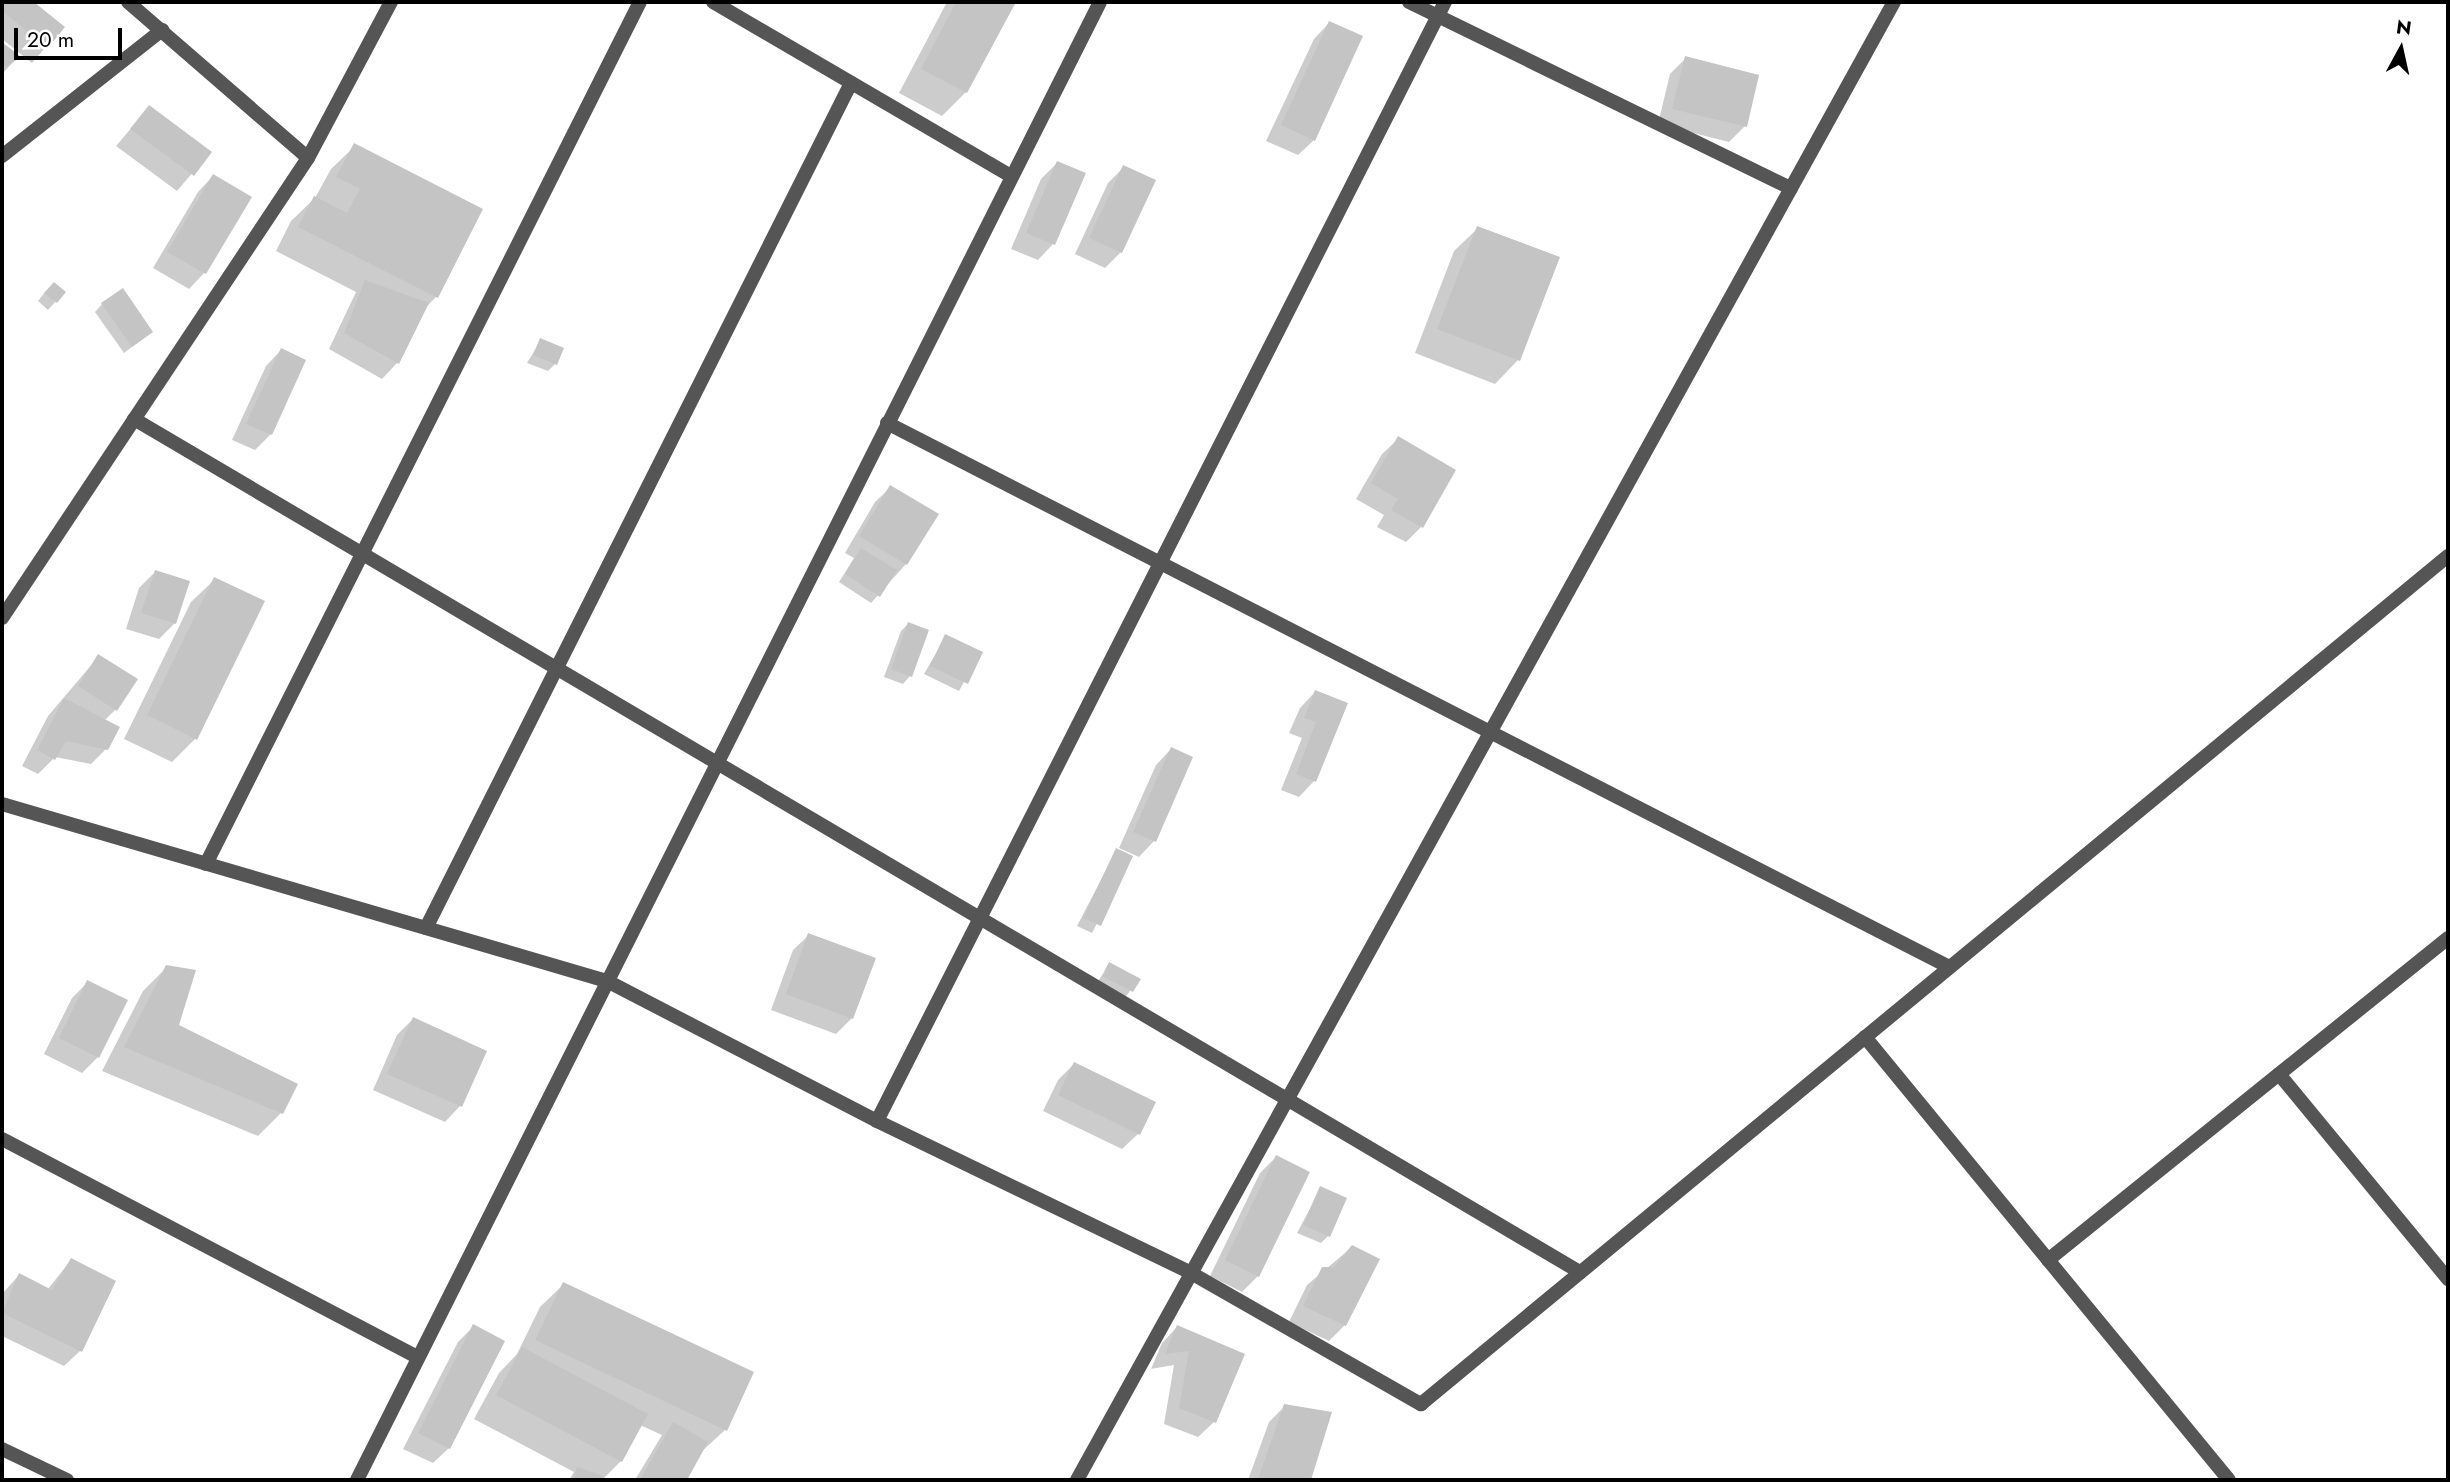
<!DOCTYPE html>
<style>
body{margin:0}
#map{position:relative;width:2450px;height:1482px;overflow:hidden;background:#fff;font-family:Jost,sans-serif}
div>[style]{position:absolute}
.shadow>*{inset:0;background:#0003}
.building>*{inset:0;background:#c4c4c4}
.minor>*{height:14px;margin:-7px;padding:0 7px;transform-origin:7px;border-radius:7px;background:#555}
span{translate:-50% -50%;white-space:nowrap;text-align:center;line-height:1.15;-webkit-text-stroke:5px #fff;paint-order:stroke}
.frame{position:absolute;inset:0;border:4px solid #000;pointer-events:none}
.north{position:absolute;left:2366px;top:14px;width:70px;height:70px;-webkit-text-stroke:5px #fff;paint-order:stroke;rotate:8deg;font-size:19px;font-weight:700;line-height:28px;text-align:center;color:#000}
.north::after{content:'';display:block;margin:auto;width:24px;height:32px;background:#000;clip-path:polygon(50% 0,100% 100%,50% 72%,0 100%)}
.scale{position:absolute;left:14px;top:28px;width:108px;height:32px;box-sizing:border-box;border:4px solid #000;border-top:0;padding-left:9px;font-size:21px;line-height:24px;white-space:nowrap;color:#000;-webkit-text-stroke:5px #fff;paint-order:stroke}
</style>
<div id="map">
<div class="shadow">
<div style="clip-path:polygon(2px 2px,31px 2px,63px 27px,32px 63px,2px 39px)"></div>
<div style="clip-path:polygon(947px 2px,1014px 2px,966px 92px,942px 116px,899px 93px)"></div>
<div style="clip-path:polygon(1329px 23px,1314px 140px,1298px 155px,1266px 141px,1314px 39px)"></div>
<div style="clip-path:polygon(2px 44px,18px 57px,2px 74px)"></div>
<div style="clip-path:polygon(1686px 58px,1745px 126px,1729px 142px,1658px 124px,1670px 74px)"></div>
<div style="clip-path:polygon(149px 107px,210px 152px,177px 191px,116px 146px)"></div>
<div style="clip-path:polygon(355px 146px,481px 210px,436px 297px,423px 310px,397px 363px,382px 379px,329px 349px,356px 292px,276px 251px,291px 221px,315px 198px,331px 169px)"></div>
<div style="clip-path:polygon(1057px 163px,1053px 244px,1038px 260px,1011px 249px,1041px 179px)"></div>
<div style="clip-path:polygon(1124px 167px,1121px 252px,1105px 268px,1075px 254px,1108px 183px)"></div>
<div style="clip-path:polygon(213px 176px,249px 198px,204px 273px,189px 289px,153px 268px,198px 192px)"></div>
<div style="clip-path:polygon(1478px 228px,1518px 360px,1495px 384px,1415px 353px,1454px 251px)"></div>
<div style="clip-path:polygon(46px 291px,63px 293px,48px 310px,38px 301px)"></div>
<div style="clip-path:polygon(102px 304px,151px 332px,124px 353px,95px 312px)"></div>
<div style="clip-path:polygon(541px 340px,555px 364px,548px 371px,527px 363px)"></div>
<div style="clip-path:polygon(281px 350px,304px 361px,271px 434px,255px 450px,232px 440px,266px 366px)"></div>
<div style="clip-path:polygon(1398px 439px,1421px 527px,1406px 542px,1377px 527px,1384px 515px,1356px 499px,1382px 454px)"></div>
<div style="clip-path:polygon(891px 487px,906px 564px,871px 603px,839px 582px,854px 558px,845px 553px,875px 502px)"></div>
<div style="clip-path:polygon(155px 572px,175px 623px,159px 639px,126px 629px,139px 588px)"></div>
<div style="clip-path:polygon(215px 579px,196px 738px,172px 762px,124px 739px,191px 602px)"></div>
<div style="clip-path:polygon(908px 624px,910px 676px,903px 684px,884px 677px,901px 631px)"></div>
<div style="clip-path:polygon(946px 636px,980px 653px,959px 691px,924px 674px)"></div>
<div style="clip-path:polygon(99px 656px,116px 709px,104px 721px,107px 748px,91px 764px,55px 757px,38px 774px,22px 766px,48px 716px)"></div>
<div style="clip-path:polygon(1315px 692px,1345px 704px,1314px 781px,1299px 797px,1281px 790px,1302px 738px,1289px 733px,1300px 708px)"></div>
<div style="clip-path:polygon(1171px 749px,1154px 841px,1139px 857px,1119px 848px,1156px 765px)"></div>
<div style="clip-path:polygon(1116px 851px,1131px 857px,1092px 933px,1077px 926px)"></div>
<div style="clip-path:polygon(809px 935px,852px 1018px,836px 1034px,771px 1010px,793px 950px)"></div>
<div style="clip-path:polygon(1110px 964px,1138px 980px,1124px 999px,1096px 984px)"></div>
<div style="clip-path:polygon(167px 967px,177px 1026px,281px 1113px,258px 1136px,102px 1071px,143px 991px)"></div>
<div style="clip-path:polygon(88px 982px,98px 1057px,82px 1073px,44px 1054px,72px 998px)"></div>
<div style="clip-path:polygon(413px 1019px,460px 1106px,445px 1122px,373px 1090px,397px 1035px)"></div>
<div style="clip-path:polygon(1074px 1064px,1138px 1134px,1122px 1149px,1043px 1111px,1058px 1080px)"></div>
<div style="clip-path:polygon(1276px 1157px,1258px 1276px,1242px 1292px,1210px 1276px,1260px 1173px)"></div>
<div style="clip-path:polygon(1321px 1188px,1328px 1236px,1321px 1243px,1297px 1233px)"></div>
<div style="clip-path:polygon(1352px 1247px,1377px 1259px,1345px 1325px,1329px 1341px,1289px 1322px,1307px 1285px)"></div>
<div style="clip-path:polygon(71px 1260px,80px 1351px,64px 1366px,2px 1336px,2px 1294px,19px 1275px,48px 1289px)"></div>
<div style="clip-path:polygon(564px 1284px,725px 1430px,700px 1453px,685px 1480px,635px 1480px,662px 1435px,640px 1425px,621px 1461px,602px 1480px,569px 1480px,574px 1472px,474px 1419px,499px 1373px,517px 1354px,540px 1307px)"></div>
<div style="clip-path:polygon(473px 1327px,449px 1448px,433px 1463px,403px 1449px,458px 1342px)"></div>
<div style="clip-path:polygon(1177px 1327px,1243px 1355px,1214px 1422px,1198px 1437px,1164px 1424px,1174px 1365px,1151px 1369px,1162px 1343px)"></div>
<div style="clip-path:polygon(1285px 1406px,1330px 1413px,1309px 1480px,1248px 1480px,1269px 1422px)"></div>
</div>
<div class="building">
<div style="clip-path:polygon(2px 2px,34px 2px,65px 27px,48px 48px,2px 11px)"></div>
<div style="clip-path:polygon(956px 2px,1016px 2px,967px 93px,921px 69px)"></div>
<div style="clip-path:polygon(1329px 21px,1363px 36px,1315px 141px,1281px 125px)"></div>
<div style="clip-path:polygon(2px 42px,21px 57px,2px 69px)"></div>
<div style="clip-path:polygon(1685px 56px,1759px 75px,1747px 127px,1672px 109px)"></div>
<div style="clip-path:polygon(149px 105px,212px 152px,194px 176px,130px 129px)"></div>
<div style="clip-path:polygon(354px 143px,483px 209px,438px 298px,298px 227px,314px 196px,347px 213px,360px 189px,336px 177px)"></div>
<div style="clip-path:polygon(1057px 161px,1086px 173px,1055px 245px,1026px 233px)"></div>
<div style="clip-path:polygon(1123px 165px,1156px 180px,1122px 253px,1089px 238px)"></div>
<div style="clip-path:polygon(213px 174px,252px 197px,206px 274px,167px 252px)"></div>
<div style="clip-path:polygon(1477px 226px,1560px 257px,1520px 361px,1437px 329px)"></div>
<div style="clip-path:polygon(365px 280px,429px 303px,399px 364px,344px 333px)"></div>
<div style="clip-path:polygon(54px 282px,66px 292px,57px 303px,44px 293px)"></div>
<div style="clip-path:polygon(123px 288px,153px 332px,132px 347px,101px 303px)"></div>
<div style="clip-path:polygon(540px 338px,564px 348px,557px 365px,533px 355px)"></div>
<div style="clip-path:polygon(281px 348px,306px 360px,272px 435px,246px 424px)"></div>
<div style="clip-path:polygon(1398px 436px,1456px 470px,1423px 528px,1391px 510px,1398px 499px,1371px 483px)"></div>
<div style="clip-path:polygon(890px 485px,939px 514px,907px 565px,859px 536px)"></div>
<div style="clip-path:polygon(861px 548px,897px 570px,880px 597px,845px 574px)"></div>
<div style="clip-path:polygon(155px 570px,190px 581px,176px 624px,141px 613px)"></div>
<div style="clip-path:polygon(214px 577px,265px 601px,197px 740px,147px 715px)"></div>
<div style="clip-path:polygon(908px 622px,929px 630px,912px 677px,891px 669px)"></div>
<div style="clip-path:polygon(945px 634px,983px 652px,968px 684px,930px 666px)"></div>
<div style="clip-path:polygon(98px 654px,138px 679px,117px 711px,78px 686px)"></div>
<div style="clip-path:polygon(1315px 690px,1348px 703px,1316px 782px,1296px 774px,1316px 722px,1304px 718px)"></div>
<div style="clip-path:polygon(64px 698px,120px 727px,108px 750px,66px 741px,55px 760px,37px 750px)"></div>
<div style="clip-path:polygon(1171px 747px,1193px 757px,1156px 842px,1133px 832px)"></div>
<div style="clip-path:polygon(1116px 848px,1133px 856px,1101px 926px,1083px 918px)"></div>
<div style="clip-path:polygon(808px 933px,876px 958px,853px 1019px,786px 994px)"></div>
<div style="clip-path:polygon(1109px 962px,1141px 979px,1133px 992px,1102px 976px)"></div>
<div style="clip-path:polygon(166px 965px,196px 970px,179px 1025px,298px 1084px,283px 1114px,124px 1047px)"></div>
<div style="clip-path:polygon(87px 980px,128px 1000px,99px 1058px,59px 1038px)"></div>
<div style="clip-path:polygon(413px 1017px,487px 1051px,462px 1107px,387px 1074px)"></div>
<div style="clip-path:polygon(1074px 1062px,1156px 1102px,1140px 1135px,1058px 1095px)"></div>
<div style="clip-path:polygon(1276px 1155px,1310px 1172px,1259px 1277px,1225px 1260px)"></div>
<div style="clip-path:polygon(1320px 1186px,1347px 1198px,1330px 1237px,1303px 1225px)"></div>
<div style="clip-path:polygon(1352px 1245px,1380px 1259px,1346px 1326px,1303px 1306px,1322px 1267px,1334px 1267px)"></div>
<div style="clip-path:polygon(71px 1258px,116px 1281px,82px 1352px,2px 1313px,19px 1273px,52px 1290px)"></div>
<div style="clip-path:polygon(563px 1282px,754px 1372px,727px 1431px,535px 1340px)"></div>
<div style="clip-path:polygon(473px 1324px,505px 1341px,450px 1449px,418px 1433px)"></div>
<div style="clip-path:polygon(1177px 1325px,1245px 1354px,1216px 1423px,1179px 1408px,1189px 1351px,1165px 1354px)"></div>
<div style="clip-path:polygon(522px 1347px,648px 1414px,622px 1462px,496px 1395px)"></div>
<div style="clip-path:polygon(1284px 1404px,1332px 1412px,1311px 1480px,1258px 1479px)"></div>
<div style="clip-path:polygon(673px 1422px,708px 1442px,687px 1480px,640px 1480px)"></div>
<div style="clip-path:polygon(577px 1467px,603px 1476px,601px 1480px,573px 1480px)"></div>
</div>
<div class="minor">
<div style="left:128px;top:2px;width:238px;rotate:40.9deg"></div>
<div style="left:713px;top:2px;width:346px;rotate:30.3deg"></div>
<div style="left:1409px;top:2px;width:425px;rotate:26deg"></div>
<div style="left:2px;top:156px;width:204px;rotate:-38.2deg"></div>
<div style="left:134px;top:419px;width:1679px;rotate:30.54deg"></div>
<div style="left:887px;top:423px;width:1193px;rotate:27.12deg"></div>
<div style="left:2px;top:618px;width:552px;rotate:-56.37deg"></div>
<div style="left:308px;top:158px;width:177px;rotate:-62deg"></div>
<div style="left:2px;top:804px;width:630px;rotate:16.31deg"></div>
<div style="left:607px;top:981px;width:304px;rotate:27.4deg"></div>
<div style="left:877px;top:1121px;width:349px;rotate:25.8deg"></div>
<div style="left:1191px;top:1273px;width:265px;rotate:29.7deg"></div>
<div style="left:1421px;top:1404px;width:1332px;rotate:-39.55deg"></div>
<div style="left:206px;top:864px;width:965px;rotate:-63.28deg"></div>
<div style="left:426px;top:928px;width:946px;rotate:-63.3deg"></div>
<div style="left:1865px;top:1037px;width:573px;rotate:50.59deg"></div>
<div style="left:2279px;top:1074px;width:266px;rotate:50.5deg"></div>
<div style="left:877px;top:1121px;width:1255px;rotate:-63.09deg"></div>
<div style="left:2px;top:1139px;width:469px;rotate:27.7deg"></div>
<div style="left:2048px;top:1260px;width:514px;rotate:-38.83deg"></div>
<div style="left:2px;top:1449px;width:72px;rotate:25.5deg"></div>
<div style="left:357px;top:1480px;width:1654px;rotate:-63.31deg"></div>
<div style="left:1077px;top:1480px;width:1689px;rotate:-61.07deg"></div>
</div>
<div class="frame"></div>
<div class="north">N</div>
<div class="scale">20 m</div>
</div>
